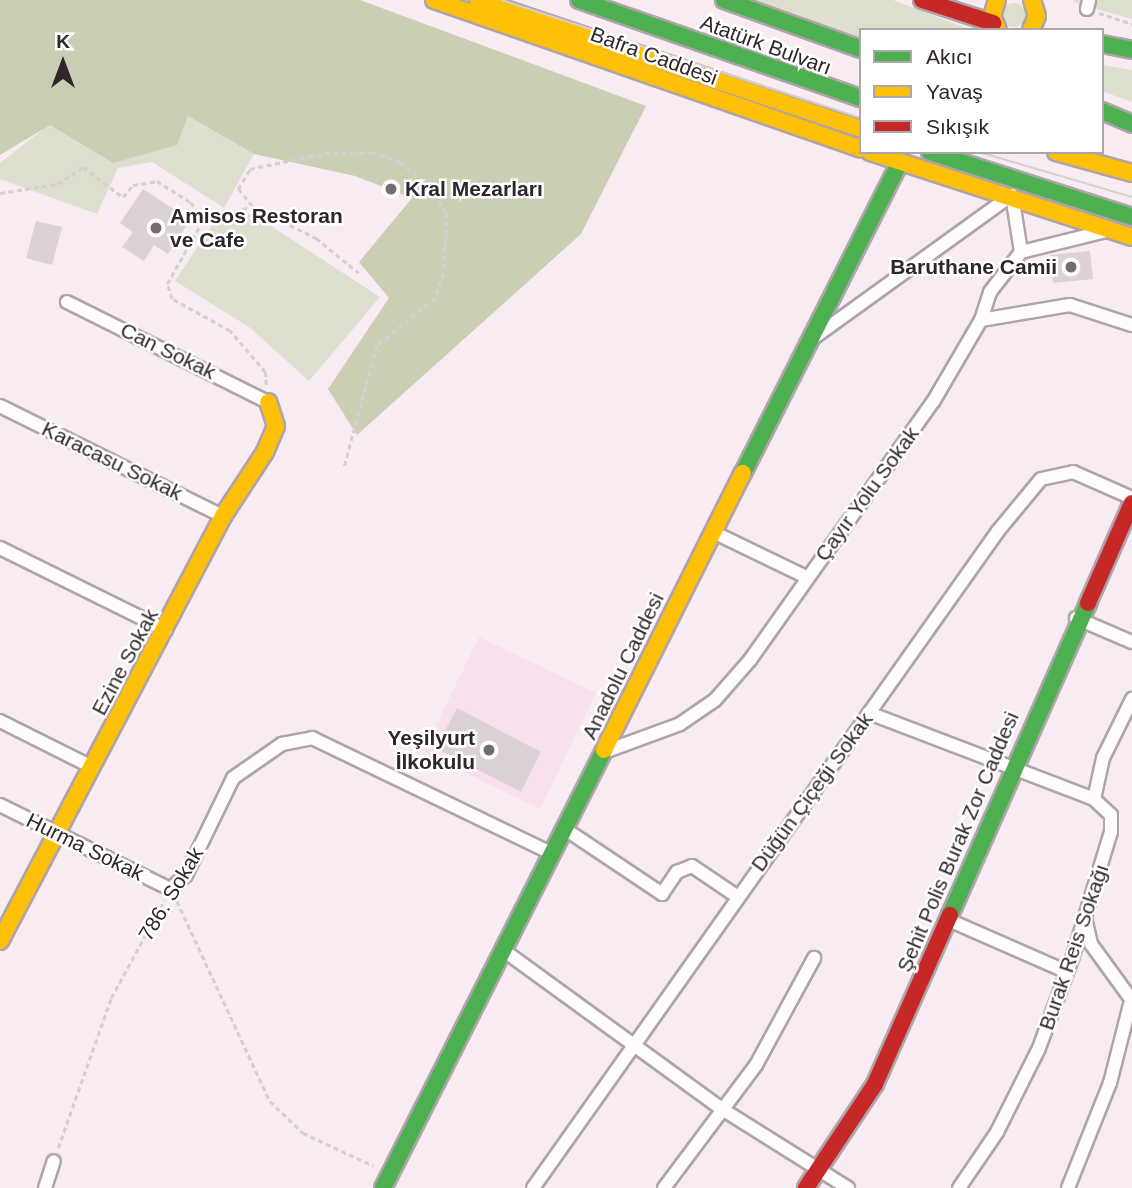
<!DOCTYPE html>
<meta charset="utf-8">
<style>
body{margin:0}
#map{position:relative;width:1132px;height:1188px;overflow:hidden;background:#f8ebf2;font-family:Arial,sans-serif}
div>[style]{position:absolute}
.built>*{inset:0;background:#f8e0ee}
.green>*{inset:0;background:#dedfce}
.round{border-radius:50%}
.forest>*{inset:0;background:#caceb3}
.building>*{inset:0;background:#dbd1d7}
.path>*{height:2.5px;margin-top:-1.25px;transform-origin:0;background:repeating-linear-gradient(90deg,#d3cfd2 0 5px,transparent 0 8.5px)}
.roads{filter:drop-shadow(2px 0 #aea4a9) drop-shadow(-2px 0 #aea4a9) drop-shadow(0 2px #aea4a9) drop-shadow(0 -2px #aea4a9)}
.street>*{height:12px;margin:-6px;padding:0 6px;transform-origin:6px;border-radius:6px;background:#fefcfd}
.fast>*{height:16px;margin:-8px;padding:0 8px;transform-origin:8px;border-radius:8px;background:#4caf50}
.slow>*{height:16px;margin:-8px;padding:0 8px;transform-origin:8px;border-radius:8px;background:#ffc107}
.jam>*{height:16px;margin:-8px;padding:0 8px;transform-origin:8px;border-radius:8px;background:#c62828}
.tram>*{height:2px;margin:-1px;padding:0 1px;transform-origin:1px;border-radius:1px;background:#d3d0d2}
.dots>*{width:19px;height:19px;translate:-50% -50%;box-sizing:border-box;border:4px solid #fff;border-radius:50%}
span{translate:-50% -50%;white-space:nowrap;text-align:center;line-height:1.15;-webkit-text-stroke:5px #fff;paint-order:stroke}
.street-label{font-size:21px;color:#2f252b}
.poi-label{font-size:21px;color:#2f252b;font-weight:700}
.left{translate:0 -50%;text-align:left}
.right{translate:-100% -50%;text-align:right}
.legend{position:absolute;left:859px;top:28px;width:245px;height:126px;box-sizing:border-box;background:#fff;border:2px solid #aca8aa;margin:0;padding:9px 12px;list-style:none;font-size:21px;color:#2f252b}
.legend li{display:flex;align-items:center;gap:14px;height:35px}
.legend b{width:35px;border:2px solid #aca8aa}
.north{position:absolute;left:28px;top:28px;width:70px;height:70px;-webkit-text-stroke:5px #fff;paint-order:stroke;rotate:0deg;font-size:19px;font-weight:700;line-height:28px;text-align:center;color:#2f252b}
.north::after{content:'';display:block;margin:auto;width:24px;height:32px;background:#2f252b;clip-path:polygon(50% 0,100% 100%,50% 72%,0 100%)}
</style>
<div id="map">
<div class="built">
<div style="clip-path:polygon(479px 637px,596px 693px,540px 809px,423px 752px)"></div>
</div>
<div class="green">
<div style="clip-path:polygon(734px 0,893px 0,971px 30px,861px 30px,861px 39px)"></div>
<div style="clip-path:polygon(1073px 0,1132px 0,1132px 19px,1076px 3px)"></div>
<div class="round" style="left:1002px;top:3px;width:24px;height:24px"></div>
<div style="clip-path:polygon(1102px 65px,1132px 70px,1132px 102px,1102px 91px)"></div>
<div style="clip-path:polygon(188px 116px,254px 154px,224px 208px,152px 162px,118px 168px,97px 214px,0 179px,0 163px,50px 124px,113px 163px)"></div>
<div style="clip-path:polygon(251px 213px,380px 297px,309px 381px,249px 327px,175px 281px,212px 225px)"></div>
</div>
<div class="forest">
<div style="clip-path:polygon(0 0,360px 0,646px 106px,581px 234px,357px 435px,328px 389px,389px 298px,359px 262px,412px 198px,355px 176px,254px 154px,188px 116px,177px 145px,113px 163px,50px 125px,0 155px)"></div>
</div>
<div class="building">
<div style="clip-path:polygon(143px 189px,190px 220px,168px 254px,154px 245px,144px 261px,122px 247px,133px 232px,120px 223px)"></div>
<div style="clip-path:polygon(36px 221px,62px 227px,52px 265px,26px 258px)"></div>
<div style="clip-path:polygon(1090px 251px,1093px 279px,1053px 283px,1050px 255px)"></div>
<div style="clip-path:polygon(457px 708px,541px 752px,521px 792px,436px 748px)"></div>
</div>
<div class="path">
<div style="left:1099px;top:13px;width:35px;rotate:18deg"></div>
<div style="left:0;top:193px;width:58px;rotate:-9deg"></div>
<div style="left:57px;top:184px;width:31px;rotate:-33deg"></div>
<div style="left:83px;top:167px;width:50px;rotate:36.9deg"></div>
<div style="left:123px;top:197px;width:16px;rotate:-50deg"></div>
<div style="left:133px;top:185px;width:24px;rotate:-9deg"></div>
<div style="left:157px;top:181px;width:40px;rotate:32deg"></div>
<div style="left:191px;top:202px;width:23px;rotate:61deg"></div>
<div style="left:252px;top:206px;width:22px;rotate:-129deg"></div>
<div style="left:238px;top:189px;width:23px;rotate:-59deg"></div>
<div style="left:250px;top:169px;width:77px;rotate:-12deg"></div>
<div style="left:325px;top:153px;width:47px;rotate:-1.2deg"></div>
<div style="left:372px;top:152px;width:30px;rotate:20deg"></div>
<div style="left:400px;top:162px;width:39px;rotate:40deg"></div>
<div style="left:430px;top:187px;width:31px;rotate:57deg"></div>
<div style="left:447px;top:213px;width:60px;rotate:92.9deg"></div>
<div style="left:444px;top:273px;width:27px;rotate:110deg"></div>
<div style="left:435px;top:298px;width:75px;rotate:140.4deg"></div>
<div style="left:377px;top:346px;width:126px;rotate:105.1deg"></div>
<div style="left:266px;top:385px;width:13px;rotate:-94deg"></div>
<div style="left:265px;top:372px;width:54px;rotate:-130.5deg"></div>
<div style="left:230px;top:331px;width:66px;rotate:-151.1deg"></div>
<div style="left:172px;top:299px;width:16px;rotate:-108deg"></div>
<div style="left:167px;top:284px;width:71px;rotate:-60.6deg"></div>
<div style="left:202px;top:222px;width:52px;rotate:-17.7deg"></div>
<div style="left:252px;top:206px;width:72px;rotate:26.6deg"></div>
<div style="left:316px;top:238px;width:55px;rotate:39.1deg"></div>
<div style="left:177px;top:901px;width:221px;rotate:65.1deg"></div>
<div style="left:270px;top:1101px;width:46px;rotate:44.1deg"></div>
<div style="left:303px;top:1133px;width:78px;rotate:24.9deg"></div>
<div style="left:58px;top:1148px;width:159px;rotate:-70.5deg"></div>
<div style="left:111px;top:998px;width:111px;rotate:-61.3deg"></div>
</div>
<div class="roads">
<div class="street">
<div style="left:1087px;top:9px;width:9px;rotate:-77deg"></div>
<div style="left:1012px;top:195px;width:58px;rotate:81deg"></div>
<div style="left:67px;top:302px;width:225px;rotate:26.5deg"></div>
<div style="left:981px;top:320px;width:90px;rotate:-9.6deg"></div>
<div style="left:1070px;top:305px;width:65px;rotate:17.9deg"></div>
<div style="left:812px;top:339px;width:246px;rotate:-35.8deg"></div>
<div style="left:0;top:406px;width:249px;rotate:26.3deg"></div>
<div style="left:713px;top:532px;width:103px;rotate:25.8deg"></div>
<div style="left:0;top:548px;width:185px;rotate:26.3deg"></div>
<div style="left:1076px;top:618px;width:61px;rotate:23.2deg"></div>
<div style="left:869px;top:713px;width:241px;rotate:20.9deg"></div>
<div style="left:0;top:721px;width:103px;rotate:26.6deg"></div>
<div style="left:604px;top:752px;width:81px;rotate:-20.2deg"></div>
<div style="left:680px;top:724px;width:42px;rotate:-34.4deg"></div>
<div style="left:715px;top:700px;width:53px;rotate:-48.8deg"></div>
<div style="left:750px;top:660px;width:316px;rotate:-54.7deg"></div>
<div style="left:933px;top:402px;width:95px;rotate:-59.7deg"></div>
<div style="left:981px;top:320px;width:29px;rotate:-72deg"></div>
<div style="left:990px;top:292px;width:51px;rotate:-52.2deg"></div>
<div style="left:1021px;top:252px;width:88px;rotate:-13.9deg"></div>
<div style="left:0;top:805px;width:190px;rotate:26.3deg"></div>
<div style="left:170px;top:889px;width:21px;rotate:-41deg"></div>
<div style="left:186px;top:875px;width:108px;rotate:-64.1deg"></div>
<div style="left:233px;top:778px;width:60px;rotate:-34.8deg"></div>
<div style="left:282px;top:744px;width:31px;rotate:-11deg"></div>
<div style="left:312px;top:738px;width:267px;rotate:25.7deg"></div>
<div style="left:565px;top:829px;width:117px;rotate:33.8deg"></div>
<div style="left:662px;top:894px;width:27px;rotate:-56deg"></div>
<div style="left:677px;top:872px;width:16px;rotate:-22deg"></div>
<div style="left:692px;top:866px;width:55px;rotate:34deg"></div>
<div style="left:951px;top:921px;width:127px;rotate:23.7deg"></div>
<div style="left:1086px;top:922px;width:23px;rotate:77deg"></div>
<div style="left:1091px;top:944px;width:68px;rotate:54deg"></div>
<div style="left:503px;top:950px;width:271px;rotate:36deg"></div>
<div style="left:722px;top:1109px;width:149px;rotate:32.1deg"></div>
<div style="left:45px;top:1188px;width:28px;rotate:-72deg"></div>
<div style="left:533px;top:1188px;width:805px;rotate:-54.71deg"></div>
<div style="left:998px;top:531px;width:67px;rotate:-50.4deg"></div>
<div style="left:1041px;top:479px;width:33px;rotate:-12deg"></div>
<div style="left:1073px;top:472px;width:64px;rotate:23.8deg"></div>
<div style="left:664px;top:1188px;width:154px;rotate:-53.2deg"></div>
<div style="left:756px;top:1065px;width:122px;rotate:-61.5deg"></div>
<div style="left:959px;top:1188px;width:68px;rotate:-55.8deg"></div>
<div style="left:997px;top:1132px;width:94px;rotate:-63.4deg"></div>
<div style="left:1039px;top:1048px;width:98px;rotate:-69.7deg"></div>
<div style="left:1073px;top:956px;width:130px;rotate:-73deg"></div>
<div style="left:1111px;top:832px;width:17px;rotate:-90deg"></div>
<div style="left:1111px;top:815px;width:23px;rotate:-137deg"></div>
<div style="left:1094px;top:799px;width:42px;rotate:-77.6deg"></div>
<div style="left:1103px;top:758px;width:66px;rotate:-63.8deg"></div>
<div style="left:1068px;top:1188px;width:113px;rotate:-68.2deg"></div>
<div style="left:1110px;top:1083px;width:89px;rotate:-75.7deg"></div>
</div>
<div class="fast">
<div style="left:579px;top:0;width:299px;rotate:19.2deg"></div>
<div style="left:724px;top:0;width:145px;rotate:19.7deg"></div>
<div style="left:1102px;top:44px;width:31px;rotate:11deg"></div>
<div style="left:1102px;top:111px;width:33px;rotate:23deg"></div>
<div style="left:930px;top:152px;width:212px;rotate:17.8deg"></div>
<div style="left:743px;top:473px;width:348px;rotate:-63.2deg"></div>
<div style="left:950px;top:915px;width:341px;rotate:-66.1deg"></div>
<div style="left:383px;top:1188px;width:491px;rotate:-63.2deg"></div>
</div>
<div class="slow">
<div style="left:434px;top:0;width:452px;rotate:19.2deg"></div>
<div style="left:478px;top:0;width:404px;rotate:18.6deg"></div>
<div style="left:997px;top:0;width:17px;rotate:107deg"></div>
<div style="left:992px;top:16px;width:15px;rotate:67deg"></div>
<div style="left:1031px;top:30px;width:15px;rotate:-67deg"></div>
<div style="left:1037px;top:16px;width:17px;rotate:-107deg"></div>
<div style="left:870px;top:152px;width:275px;rotate:18deg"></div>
<div style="left:1056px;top:152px;width:79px;rotate:15.4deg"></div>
<div style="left:604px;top:750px;width:310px;rotate:-63.4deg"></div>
<div style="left:0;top:941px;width:480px;rotate:-62.3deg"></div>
<div style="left:223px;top:516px;width:77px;rotate:-56.7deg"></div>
<div style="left:265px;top:452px;width:28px;rotate:-67deg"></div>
<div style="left:276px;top:426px;width:25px;rotate:-108deg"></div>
</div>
<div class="jam">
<div style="left:922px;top:0;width:75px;rotate:17.9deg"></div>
<div style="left:1088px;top:603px;width:109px;rotate:-66.3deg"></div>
<div style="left:806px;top:1188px;width:125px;rotate:-56.4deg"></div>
<div style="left:875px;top:1084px;width:185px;rotate:-66.1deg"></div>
</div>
</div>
<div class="tram">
<div style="left:502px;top:0;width:378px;rotate:18.2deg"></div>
<div style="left:979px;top:152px;width:159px;rotate:16.4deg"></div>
</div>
<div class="dots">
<div style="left:391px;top:189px;background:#756a71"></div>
<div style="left:156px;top:228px;background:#756a71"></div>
<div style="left:1071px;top:267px;background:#756a71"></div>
<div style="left:489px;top:750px;background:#756a71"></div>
</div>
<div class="street-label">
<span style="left:766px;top:45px;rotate:20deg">Atatürk Bulvarı</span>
<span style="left:654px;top:56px;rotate:20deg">Bafra Caddesi</span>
<span style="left:168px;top:351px;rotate:26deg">Can Sokak</span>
<span style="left:112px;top:461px;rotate:26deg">Karacasu Sokak</span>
<span style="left:867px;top:494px;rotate:-54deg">Çayır Yolu Sokak</span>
<span style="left:125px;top:662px;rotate:-62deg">Ezine Sokak</span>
<span style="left:623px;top:666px;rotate:-64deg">Anadolu Caddesi</span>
<span style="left:812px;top:792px;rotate:-54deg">Düğün Çiçeği Sokak</span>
<span style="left:958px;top:842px;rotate:-67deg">Şehit Polis Burak Zor Caddesi</span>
<span style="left:85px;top:847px;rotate:26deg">Hurma Sokak</span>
<span style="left:171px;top:894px;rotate:-59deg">786. Sokak</span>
<span style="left:1074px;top:947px;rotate:-71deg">Burak Reis Sokağı</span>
</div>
<div class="poi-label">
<span class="left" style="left:405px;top:189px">Kral Mezarları</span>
<span class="left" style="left:170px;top:228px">Amisos Restoran<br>ve Cafe</span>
<span class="right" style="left:1057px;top:267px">Baruthane Camii</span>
<span class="right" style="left:475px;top:750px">Yeşilyurt<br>İlkokulu</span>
</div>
<ul class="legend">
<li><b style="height:9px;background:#4caf50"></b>Akıcı</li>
<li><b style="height:9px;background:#ffc107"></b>Yavaş</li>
<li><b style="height:9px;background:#c62828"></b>Sıkışık</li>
</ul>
<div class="north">K</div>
</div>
